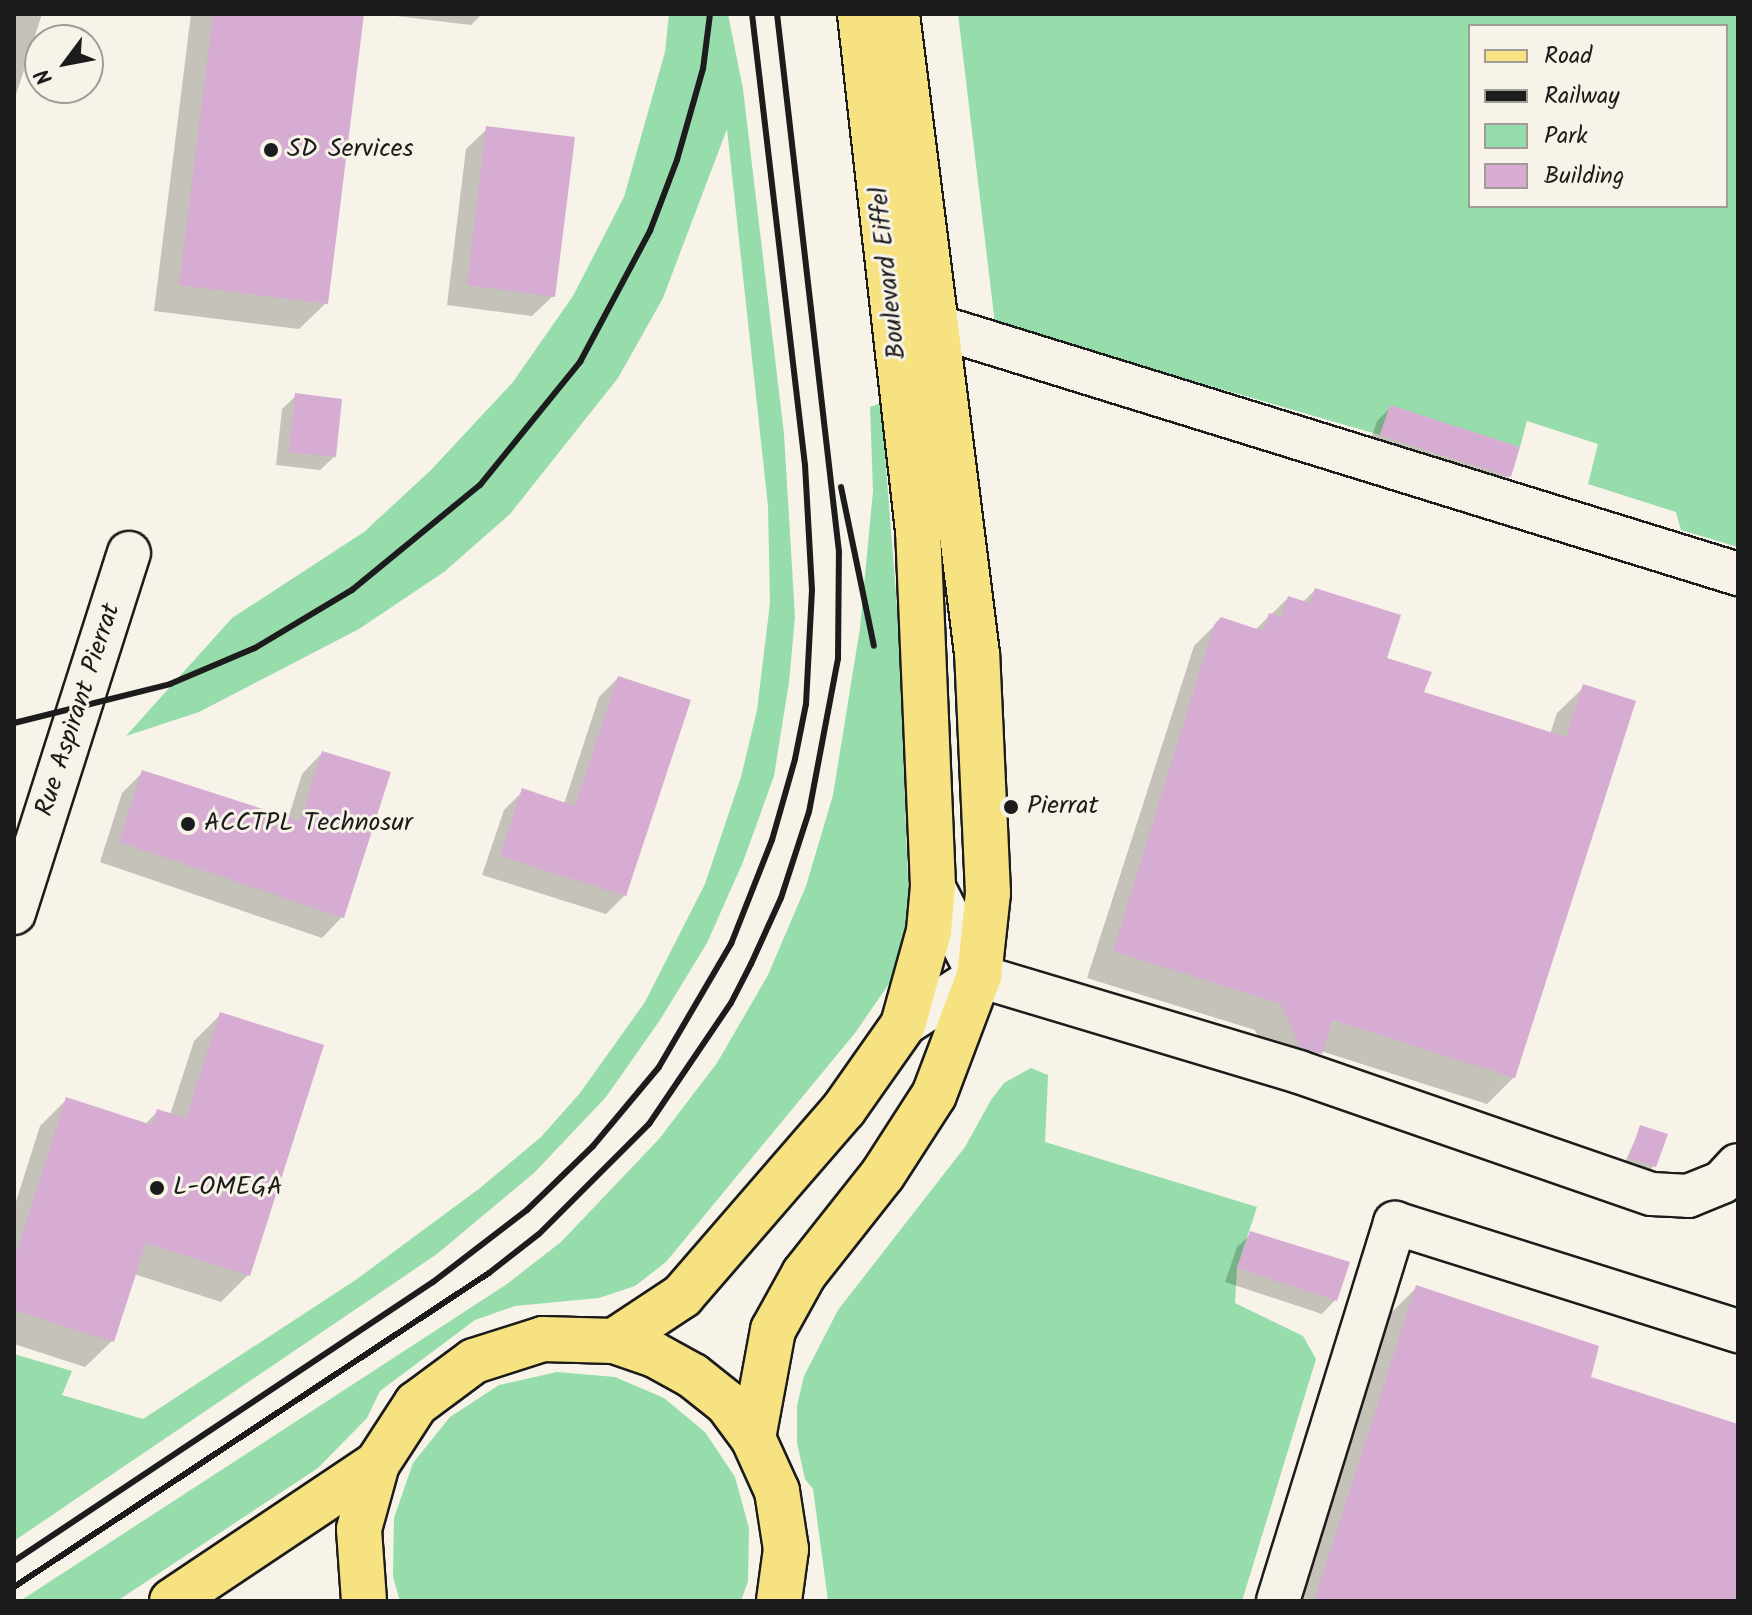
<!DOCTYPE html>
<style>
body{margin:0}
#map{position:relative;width:1752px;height:1615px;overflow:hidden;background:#f7f3e8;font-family:Kalam,sans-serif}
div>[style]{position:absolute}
.green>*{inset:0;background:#96ddab}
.shadow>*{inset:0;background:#0003}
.building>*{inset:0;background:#d6acd2}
.roads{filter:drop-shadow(2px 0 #1c1c1c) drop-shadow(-2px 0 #1c1c1c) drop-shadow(0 2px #1c1c1c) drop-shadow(0 -2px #1c1c1c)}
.minor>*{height:42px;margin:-21px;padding:0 21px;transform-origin:21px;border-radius:21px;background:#f7f3e8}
.major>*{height:44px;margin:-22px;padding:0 22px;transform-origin:22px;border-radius:22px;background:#f7e281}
.rail>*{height:6px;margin:-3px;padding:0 3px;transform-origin:3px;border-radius:3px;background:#1c1c1c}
.dots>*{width:22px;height:22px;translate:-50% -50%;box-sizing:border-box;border:4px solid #f7f3e8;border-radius:50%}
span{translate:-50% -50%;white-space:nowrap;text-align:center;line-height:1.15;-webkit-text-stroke:6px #f7f3e8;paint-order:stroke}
.poi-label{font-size:26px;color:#1c1c1c}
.left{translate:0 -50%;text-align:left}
.street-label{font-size:26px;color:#1c1c1c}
.frame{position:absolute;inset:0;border:16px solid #1c1c1c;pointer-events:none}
.legend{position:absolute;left:1468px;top:24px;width:260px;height:184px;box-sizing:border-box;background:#f7f3e8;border:2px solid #9f9d96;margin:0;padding:10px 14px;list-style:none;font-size:24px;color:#1c1c1c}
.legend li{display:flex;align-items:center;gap:16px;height:40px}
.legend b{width:40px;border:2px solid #9f9d96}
.north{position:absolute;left:24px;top:24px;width:80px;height:80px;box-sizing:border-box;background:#f7f3e8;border:2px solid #9f9d96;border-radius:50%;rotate:238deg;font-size:22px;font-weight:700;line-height:32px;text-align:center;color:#1c1c1c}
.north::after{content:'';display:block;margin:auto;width:28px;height:36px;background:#1c1c1c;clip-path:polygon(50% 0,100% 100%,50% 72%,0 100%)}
</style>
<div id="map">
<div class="green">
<div style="clip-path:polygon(669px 14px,728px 14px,743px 89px,784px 434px,795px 617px,789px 682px,774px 776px,743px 862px,707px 943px,660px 1020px,606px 1097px,534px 1173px,437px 1254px,14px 1541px,14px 1354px,72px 1371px,62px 1395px,143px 1419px,357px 1279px,480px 1188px,541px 1137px,580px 1093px,645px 1002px,705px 884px,741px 777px,757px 710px,770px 603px,768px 506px,727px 129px,663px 298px,618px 378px,510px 514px,444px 572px,359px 629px,199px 712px,126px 736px,232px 618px,364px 532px,431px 470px,513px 382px,573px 296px,624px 197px,665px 52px)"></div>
<div style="clip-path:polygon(evenodd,958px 14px,1738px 14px,1738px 547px,1681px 530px,1676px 512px,1588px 484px,1598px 444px,1527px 421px,1520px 447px,1390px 406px,1380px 435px,995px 324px,958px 14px,1470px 26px,1726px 26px,1726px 206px,1470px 206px,1470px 26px)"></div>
<div style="clip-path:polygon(881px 403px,899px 633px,909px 913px,902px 965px,855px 1033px,666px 1262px,635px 1286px,599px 1298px,515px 1306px,475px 1320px,380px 1391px,367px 1418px,318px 1468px,117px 1601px,20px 1601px,507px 1284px,561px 1242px,659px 1139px,717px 1063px,768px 975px,806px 886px,833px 795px,860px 628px,873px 491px,870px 407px)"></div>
<div style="clip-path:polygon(1031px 1068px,1048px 1075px,1045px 1142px,1257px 1207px,1237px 1268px,1235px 1303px,1303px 1336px,1316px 1359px,1242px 1601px,828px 1601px,813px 1489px,805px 1479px,797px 1443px,797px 1406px,804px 1376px,838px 1310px,965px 1147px,991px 1100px,1004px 1083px)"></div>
<div style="clip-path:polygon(557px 1372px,615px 1377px,664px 1398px,705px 1432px,735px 1477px,749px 1528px,748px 1581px,741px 1601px,400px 1601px,393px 1577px,394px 1518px,413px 1463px,450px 1417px,499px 1385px)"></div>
</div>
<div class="shadow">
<div style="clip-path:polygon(14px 14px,42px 14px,14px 101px)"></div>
<div style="clip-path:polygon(191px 14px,362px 14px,326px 303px,299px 329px,154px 311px)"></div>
<div style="clip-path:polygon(380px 14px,482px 14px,471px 25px)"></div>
<div style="clip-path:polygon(487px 129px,553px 296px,532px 316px,447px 305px,466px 149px)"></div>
<div style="clip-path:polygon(296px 396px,334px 457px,320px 470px,276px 465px,282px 409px)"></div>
<div style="clip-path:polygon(1390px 408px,1509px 476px,1495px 489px,1368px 448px,1377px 421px)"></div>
<div style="clip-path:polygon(1315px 590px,1422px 693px,1550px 734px,1557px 713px,1584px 687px,1514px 1077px,1487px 1104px,1321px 1051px,1293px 1080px,1274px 1074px,1255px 1030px,1087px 978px,1194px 646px,1221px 619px,1255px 630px,1288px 598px,1302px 603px)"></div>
<div style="clip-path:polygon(618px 678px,625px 895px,606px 914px,482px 875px,504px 810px,523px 791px,564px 804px,599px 697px)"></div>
<div style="clip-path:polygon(322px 753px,342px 917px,322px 938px,100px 862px,122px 793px,142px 773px,288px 819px,302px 774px)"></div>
<div style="clip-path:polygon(221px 1014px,248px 1275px,221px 1302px,134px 1274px,112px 1341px,85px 1367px,14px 1344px,14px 1208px,40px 1126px,67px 1099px,145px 1124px,158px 1111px,170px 1115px,194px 1041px)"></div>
<div style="clip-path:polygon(1641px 1127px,1654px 1166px,1648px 1172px,1624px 1164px)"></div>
<div style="clip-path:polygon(1251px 1234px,1335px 1300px,1322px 1314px,1225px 1282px,1237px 1247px)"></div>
<div style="clip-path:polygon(1416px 1288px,1588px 1378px,1738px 1426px,1738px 1601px,1297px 1601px,1389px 1315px)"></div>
</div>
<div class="building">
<div style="clip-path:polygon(213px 14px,364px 14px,328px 304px,179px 285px)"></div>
<div style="clip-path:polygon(486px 126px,575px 137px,555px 297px,467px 285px)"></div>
<div style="clip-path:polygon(295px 393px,342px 399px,336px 457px,289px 452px)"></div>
<div style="clip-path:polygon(1390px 405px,1520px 447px,1511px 477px,1380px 435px)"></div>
<div style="clip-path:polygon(1315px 588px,1401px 615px,1387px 658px,1432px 672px,1424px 692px,1566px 737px,1583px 684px,1636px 701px,1515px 1078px,1333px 1020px,1322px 1054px,1300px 1047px,1281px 1004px,1113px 951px,1214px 625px,1221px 617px,1263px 631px,1269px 613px,1281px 617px,1288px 596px,1310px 603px)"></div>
<div style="clip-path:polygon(618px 676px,691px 700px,626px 896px,500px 856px,522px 788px,575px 806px)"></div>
<div style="clip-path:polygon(322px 751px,391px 772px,344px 918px,119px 842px,142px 770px,300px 821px)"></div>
<div style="clip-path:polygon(220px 1012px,324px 1045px,250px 1276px,146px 1243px,114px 1342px,14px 1310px,14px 1260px,66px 1097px,152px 1125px,157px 1109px,186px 1118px)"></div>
<div style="clip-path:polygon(1640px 1125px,1668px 1134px,1656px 1167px,1629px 1158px)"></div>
<div style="clip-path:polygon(1250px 1231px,1350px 1262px,1337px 1301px,1237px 1268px)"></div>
<div style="clip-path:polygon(1416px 1285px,1599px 1346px,1591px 1377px,1738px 1424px,1738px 1601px,1314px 1601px)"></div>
</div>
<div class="roads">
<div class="minor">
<div style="left:933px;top:325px;width:843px;rotate:17.19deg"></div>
<div style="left:933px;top:886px;width:101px;rotate:62.9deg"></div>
<div style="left:979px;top:976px;width:334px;rotate:16.7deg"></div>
<div style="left:1299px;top:1072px;width:373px;rotate:19.1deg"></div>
<div style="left:1652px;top:1194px;width:36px;rotate:3deg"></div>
<div style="left:1688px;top:1196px;width:37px;rotate:-22deg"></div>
<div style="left:1722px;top:1182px;width:23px;rotate:-47deg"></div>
<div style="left:14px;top:913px;width:378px;rotate:-72.3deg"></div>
<div style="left:903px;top:1025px;width:90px;rotate:-32.8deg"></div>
<div style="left:1278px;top:1601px;width:396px;rotate:-72.8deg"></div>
<div style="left:1395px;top:1223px;width:360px;rotate:17.5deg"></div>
</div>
<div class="major">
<div style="left:614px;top:1341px;width:82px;rotate:-33.5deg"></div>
<div style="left:682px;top:1296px;width:247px;rotate:-49.1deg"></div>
<div style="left:844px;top:1109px;width:103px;rotate:-54.9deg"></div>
<div style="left:903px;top:1025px;width:98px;rotate:-74.5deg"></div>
<div style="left:929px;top:931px;width:45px;rotate:-84.9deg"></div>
<div style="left:933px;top:886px;width:355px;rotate:-92.4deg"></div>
<div style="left:918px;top:531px;width:520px;rotate:-96.4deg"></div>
<div style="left:753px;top:1438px;width:110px;rotate:-79.5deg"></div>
<div style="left:773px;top:1330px;width:64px;rotate:-61deg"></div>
<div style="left:804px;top:1274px;width:127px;rotate:-51.7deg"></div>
<div style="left:883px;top:1174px;width:94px;rotate:-57.2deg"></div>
<div style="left:934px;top:1095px;width:127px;rotate:-69.3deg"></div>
<div style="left:979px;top:976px;width:83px;rotate:-83.8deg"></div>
<div style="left:988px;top:893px;width:239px;rotate:-92.6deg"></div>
<div style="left:977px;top:654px;width:645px;rotate:-97.13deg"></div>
<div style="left:172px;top:1601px;width:247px;rotate:-33.8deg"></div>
<div style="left:364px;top:1601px;width:72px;rotate:-94deg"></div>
<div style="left:359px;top:1529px;width:67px;rotate:-74.5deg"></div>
<div style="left:377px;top:1464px;width:72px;rotate:-57deg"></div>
<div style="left:416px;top:1404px;width:72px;rotate:-36.6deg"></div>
<div style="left:474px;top:1361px;width:72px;rotate:-17.7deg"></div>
<div style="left:543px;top:1339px;width:71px;rotate:1.6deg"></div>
<div style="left:614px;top:1341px;width:43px;rotate:18.9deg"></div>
<div style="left:655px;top:1355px;width:43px;rotate:28.9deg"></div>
<div style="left:693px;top:1376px;width:43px;rotate:38.5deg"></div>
<div style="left:727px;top:1403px;width:44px;rotate:53.4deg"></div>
<div style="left:753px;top:1438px;width:58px;rotate:65.6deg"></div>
<div style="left:777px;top:1491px;width:59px;rotate:81.2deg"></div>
<div style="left:786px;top:1549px;width:52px;rotate:97.7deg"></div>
</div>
</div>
<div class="rail">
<div style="left:841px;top:487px;width:162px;rotate:78.3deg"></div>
<div style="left:14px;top:723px;width:161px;rotate:-14deg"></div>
<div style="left:170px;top:684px;width:92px;rotate:-23deg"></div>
<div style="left:255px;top:648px;width:113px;rotate:-30.9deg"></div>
<div style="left:352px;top:590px;width:166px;rotate:-39.4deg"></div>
<div style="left:480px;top:485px;width:159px;rotate:-50.9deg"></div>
<div style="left:580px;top:362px;width:149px;rotate:-61.9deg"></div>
<div style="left:650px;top:231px;width:76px;rotate:-69.2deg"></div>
<div style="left:677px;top:160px;width:95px;rotate:-74.1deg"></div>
<div style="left:703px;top:69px;width:55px;rotate:-82.7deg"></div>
<div style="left:14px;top:1561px;width:503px;rotate:-33.66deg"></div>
<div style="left:433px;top:1282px;width:118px;rotate:-37.5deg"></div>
<div style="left:527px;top:1210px;width:92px;rotate:-44.1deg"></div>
<div style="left:593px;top:1146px;width:103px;rotate:-50.1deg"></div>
<div style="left:659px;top:1067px;width:143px;rotate:-59.7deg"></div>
<div style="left:731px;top:944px;width:112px;rotate:-68.5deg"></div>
<div style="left:772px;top:840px;width:84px;rotate:-74.1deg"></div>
<div style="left:795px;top:759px;width:56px;rotate:-78.7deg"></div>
<div style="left:806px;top:704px;width:114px;rotate:-87deg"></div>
<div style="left:812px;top:590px;width:125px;rotate:-93.2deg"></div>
<div style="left:805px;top:465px;width:454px;rotate:-96.7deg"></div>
<div style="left:14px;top:1587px;width:569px;rotate:-33.47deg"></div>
<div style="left:489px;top:1273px;width:63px;rotate:-38deg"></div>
<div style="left:539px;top:1234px;width:156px;rotate:-45deg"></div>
<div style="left:649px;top:1124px;width:146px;rotate:-55.9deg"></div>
<div style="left:731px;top:1003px;width:44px;rotate:-62.9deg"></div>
<div style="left:751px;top:964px;width:72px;rotate:-65.6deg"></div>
<div style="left:781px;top:898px;width:90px;rotate:-72deg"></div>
<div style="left:809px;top:812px;width:156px;rotate:-79.3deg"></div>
<div style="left:838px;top:659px;width:107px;rotate:-89.5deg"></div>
<div style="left:839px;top:552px;width:542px;rotate:-96.57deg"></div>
</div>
<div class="dots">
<div style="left:271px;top:150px;background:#1c1c1c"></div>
<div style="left:1011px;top:807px;background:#1c1c1c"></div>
<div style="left:188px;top:824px;background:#1c1c1c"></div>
<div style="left:157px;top:1188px;background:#1c1c1c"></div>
</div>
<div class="poi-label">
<span class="left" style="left:287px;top:150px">SD Services</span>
<span class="left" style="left:1027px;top:807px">Pierrat</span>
<span class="left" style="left:204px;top:824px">ACCTPL Technosur</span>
<span class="left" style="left:173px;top:1188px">L-OMEGA</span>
</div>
<div class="street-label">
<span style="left:889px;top:273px;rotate:-96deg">Boulevard Eiffel</span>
<span style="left:79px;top:710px;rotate:-72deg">Rue Aspirant Pierrat</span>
</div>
<div class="frame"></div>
<ul class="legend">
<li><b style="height:10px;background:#f7e281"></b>Road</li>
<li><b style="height:10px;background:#1c1c1c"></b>Railway</li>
<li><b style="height:22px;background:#96ddab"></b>Park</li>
<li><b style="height:22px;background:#d6acd2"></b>Building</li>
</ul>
<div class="north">N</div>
</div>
